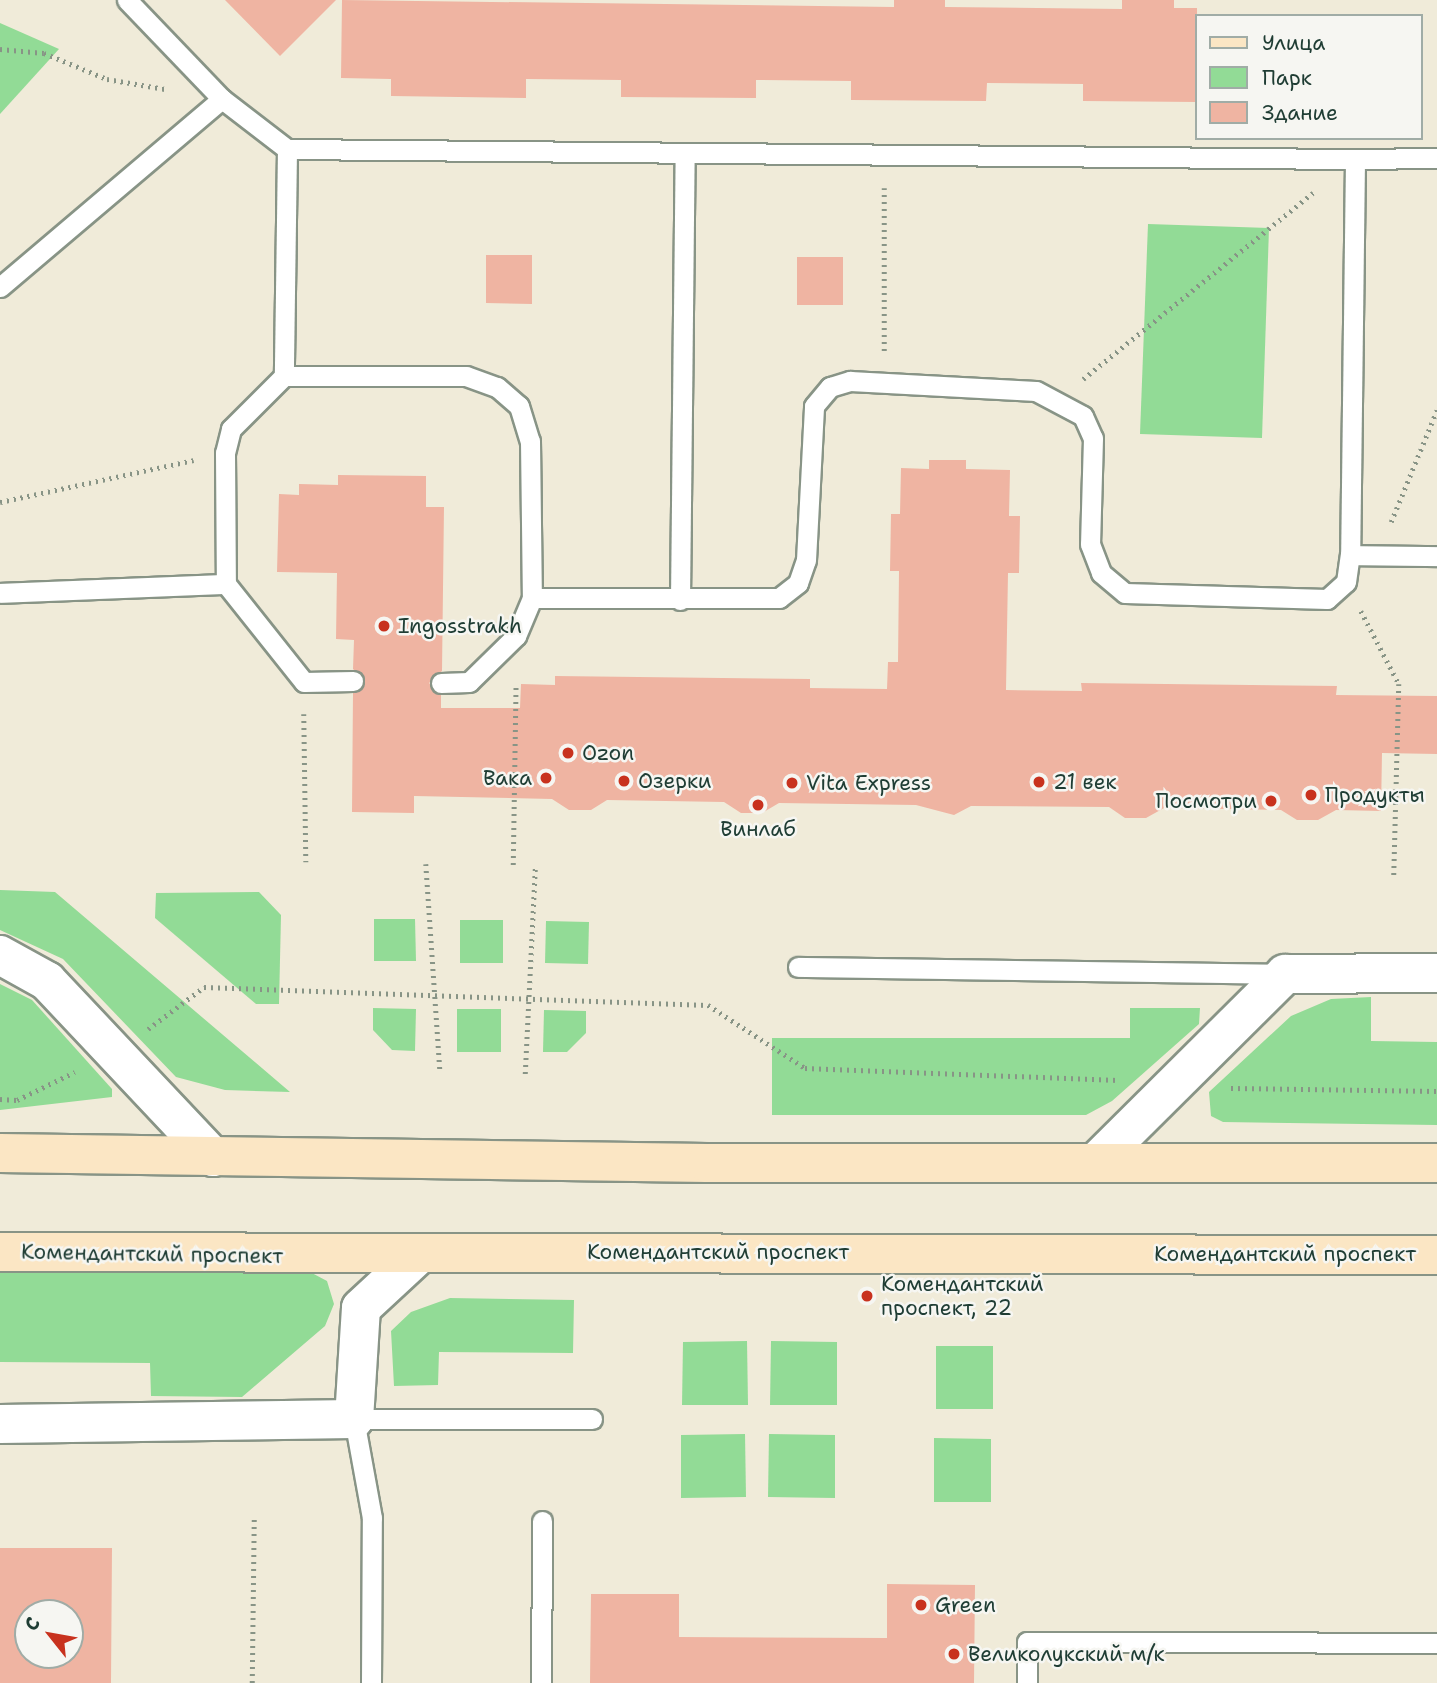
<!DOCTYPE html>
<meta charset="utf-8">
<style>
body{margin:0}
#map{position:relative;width:1437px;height:1683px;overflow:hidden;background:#f0ebd9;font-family:"Shantell Sans",sans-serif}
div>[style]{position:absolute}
.green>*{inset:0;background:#92db96}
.building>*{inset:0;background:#efb4a2}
.path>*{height:4.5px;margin-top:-2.25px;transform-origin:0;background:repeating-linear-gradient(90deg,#889486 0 2px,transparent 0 7px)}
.roads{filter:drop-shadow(2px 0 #889486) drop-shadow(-2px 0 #889486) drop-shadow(0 2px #889486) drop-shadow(0 -2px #889486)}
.service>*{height:19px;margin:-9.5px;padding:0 9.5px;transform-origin:9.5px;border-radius:9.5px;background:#fff}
.minor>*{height:38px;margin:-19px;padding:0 19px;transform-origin:19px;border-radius:19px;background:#fff}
.secondary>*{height:38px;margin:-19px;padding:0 19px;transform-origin:19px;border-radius:19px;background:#fbe6c4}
.dots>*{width:19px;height:19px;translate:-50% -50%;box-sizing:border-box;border:4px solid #f6f6f2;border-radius:50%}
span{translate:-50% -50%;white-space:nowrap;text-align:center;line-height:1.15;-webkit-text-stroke:5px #f6f6f2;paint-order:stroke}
.poi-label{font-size:21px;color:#1f3d34}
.left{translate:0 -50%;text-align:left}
.right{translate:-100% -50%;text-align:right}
.street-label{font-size:21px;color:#1f3d34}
.legend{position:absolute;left:1195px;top:14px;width:228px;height:126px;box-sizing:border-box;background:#f6f6f2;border:2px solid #a0aca6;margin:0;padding:9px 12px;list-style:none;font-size:21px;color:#1f3d34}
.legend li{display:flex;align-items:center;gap:14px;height:35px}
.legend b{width:35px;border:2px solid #a0aca6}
.north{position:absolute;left:14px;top:1599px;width:70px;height:70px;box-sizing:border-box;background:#f6f6f2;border:2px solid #a0aca6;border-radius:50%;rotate:301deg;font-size:19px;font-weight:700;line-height:28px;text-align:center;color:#1f3d34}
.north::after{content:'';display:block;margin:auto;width:24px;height:32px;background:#c8321e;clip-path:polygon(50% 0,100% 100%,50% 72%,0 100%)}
</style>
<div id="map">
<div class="green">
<div style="clip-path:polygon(0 23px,59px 49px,0 114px)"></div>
<div style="clip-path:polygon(1148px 224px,1269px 228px,1262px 438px,1140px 434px)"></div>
<div style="clip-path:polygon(0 890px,55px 892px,290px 1092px,225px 1090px,176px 1077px,63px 959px,0 930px)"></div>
<div style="clip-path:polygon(259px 892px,281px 915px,279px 1004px,256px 1004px,155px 918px,156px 893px)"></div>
<div style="clip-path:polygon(374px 919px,415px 919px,416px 961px,374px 961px)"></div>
<div style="clip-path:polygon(460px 920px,503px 920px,503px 963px,460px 963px)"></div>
<div style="clip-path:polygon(546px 921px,589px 922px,588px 964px,545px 963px)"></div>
<div style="clip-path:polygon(0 984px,32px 1000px,112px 1089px,112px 1097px,0 1110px)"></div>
<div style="clip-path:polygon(1371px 997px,1371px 1041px,1437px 1042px,1437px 1125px,1223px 1122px,1211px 1116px,1209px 1092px,1291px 1016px,1331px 999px)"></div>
<div style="clip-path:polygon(373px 1008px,416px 1009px,415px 1051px,392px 1050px,373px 1030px)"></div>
<div style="clip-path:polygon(1130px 1008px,1200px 1008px,1199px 1024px,1112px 1101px,1086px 1115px,772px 1115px,772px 1038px,1130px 1038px)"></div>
<div style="clip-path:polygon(457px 1009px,501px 1009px,501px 1052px,457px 1052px)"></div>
<div style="clip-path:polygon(544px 1010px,586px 1011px,586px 1033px,567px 1052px,543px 1052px)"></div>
<div style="clip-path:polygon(0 1270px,310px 1272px,327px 1281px,334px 1304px,325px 1326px,242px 1397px,151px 1396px,150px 1363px,0 1362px)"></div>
<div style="clip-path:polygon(450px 1298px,574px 1300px,573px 1353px,439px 1352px,438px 1385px,394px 1386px,391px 1331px,411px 1312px)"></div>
<div style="clip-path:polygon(747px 1341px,748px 1405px,682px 1405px,683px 1342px)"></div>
<div style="clip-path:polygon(771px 1341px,837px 1342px,837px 1405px,770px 1405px)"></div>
<div style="clip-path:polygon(936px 1346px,993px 1346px,993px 1409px,936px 1409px)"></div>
<div style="clip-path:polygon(745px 1434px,746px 1497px,681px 1498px,681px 1435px)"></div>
<div style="clip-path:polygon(769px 1434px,835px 1435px,835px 1498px,768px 1497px)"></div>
<div style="clip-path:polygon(934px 1438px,991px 1439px,991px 1502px,934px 1502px)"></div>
</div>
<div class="building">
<div style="clip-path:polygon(225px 0,336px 0,280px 56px)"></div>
<div style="clip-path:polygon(342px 0,894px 7px,894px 0,945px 0,945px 7px,1122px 9px,1122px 0,1174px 0,1174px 8px,1197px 8px,1197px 102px,1083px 101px,1083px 84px,987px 83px,986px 101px,851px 100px,851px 81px,756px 80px,756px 98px,621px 97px,621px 80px,526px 79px,526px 98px,391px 96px,391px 79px,341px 78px)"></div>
<div style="clip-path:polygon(486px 255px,532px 255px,532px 304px,486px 303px)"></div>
<div style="clip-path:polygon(797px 257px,843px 257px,843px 305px,797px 305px)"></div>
<div style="clip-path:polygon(929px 460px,966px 460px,966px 469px,1010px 470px,1009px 516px,1020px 516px,1019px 573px,1008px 573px,1006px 690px,1082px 691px,1081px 683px,1337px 686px,1336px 695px,1437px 696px,1437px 754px,1382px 753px,1381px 811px,1336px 810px,1318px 820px,1297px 820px,1281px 810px,1164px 808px,1146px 818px,1125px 818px,1109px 807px,971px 806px,954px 815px,916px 805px,779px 803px,762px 813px,741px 813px,724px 802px,607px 800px,591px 810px,569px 810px,552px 799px,414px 796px,414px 813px,352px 812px,353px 693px,365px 680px,353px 669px,354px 640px,336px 639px,337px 573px,277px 572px,279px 494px,299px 495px,299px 484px,338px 485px,338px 475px,426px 476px,426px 507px,444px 507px,442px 671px,429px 683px,441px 695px,441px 708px,520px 708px,521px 684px,555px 685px,555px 676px,810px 679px,810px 688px,887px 689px,888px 662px,898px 662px,899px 571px,890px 571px,891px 514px,900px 514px,901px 468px,929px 469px)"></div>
<div style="clip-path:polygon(evenodd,0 1548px,112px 1548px,111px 1683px,0 1683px,0 1548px,28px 1613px,70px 1613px,70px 1655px,28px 1655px,28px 1613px)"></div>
<div style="clip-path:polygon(887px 1584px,975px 1585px,974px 1683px,590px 1683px,591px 1594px,679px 1594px,679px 1637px,887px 1638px)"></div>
</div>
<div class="path">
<div style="left:0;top:49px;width:44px;rotate:5.2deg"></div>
<div style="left:44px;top:53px;width:68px;rotate:22.4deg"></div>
<div style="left:107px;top:79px;width:59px;rotate:9.8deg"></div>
<div style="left:884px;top:351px;width:163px;rotate:-90deg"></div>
<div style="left:1083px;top:379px;width:296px;rotate:-39deg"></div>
<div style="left:0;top:502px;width:198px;rotate:-12.2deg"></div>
<div style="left:1391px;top:522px;width:121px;rotate:-67.7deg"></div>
<div style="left:1361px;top:611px;width:82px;rotate:62.5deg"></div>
<div style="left:1399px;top:684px;width:192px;rotate:91.5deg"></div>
<div style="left:304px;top:714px;width:148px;rotate:89.2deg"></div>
<div style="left:426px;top:864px;width:208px;rotate:86.1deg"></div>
<div style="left:513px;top:865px;width:182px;rotate:-89.1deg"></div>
<div style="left:148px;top:1029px;width:70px;rotate:-36.9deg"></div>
<div style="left:204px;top:987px;width:504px;rotate:2.05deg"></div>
<div style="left:708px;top:1005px;width:116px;rotate:33deg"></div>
<div style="left:805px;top:1068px;width:313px;rotate:2.2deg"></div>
<div style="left:525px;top:1074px;width:208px;rotate:-87.2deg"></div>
<div style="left:1231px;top:1088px;width:206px;rotate:0.8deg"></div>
<div style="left:0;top:1099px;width:17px;rotate:3deg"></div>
<div style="left:17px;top:1100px;width:64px;rotate:-25.8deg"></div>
<div style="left:252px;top:1683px;width:166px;rotate:-89.3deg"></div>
</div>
<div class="roads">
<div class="service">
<div style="left:127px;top:0;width:137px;rotate:46.2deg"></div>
<div style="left:222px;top:99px;width:82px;rotate:37.6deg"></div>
<div style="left:287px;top:149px;width:1068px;rotate:0.54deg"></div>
<div style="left:1355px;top:159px;width:396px;rotate:90.7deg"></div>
<div style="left:1350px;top:555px;width:87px;rotate:0.7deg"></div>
<div style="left:287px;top:149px;width:227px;rotate:90.8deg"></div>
<div style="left:284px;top:376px;width:75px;rotate:135deg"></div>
<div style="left:231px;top:429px;width:25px;rotate:104deg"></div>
<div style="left:225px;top:453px;width:131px;rotate:89.6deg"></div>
<div style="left:226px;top:584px;width:125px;rotate:51.5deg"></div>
<div style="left:304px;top:682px;width:49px;rotate:-1.2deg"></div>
<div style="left:1355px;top:159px;width:82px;rotate:-0.7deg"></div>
<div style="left:0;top:287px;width:291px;rotate:-40.3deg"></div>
<div style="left:284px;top:376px;width:182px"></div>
<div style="left:466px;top:376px;width:33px;rotate:20deg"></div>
<div style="left:497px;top:387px;width:29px;rotate:41deg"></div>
<div style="left:519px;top:406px;width:37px;rotate:73deg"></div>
<div style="left:530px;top:441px;width:157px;rotate:89.3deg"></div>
<div style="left:0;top:593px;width:226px;rotate:-2.3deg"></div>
<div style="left:680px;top:600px;width:446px;rotate:-89.4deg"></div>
<div style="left:441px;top:683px;width:28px;rotate:-2deg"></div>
<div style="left:469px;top:682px;width:66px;rotate:-44.4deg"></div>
<div style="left:516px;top:636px;width:41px;rotate:-67.2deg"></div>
<div style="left:532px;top:598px;width:247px"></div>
<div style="left:779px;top:598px;width:24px;rotate:-38deg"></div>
<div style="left:798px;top:583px;width:24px;rotate:-71deg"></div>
<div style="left:806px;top:560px;width:154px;rotate:-87deg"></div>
<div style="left:814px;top:406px;width:25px;rotate:-50deg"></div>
<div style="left:830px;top:387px;width:21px;rotate:-17deg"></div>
<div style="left:850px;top:381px;width:186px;rotate:3.1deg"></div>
<div style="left:1036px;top:391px;width:53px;rotate:28deg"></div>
<div style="left:1083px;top:416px;width:24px;rotate:66deg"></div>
<div style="left:1093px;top:438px;width:106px;rotate:91.6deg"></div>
<div style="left:1090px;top:544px;width:31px;rotate:69deg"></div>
<div style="left:1101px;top:573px;width:31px;rotate:40deg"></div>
<div style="left:1125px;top:593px;width:202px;rotate:1.7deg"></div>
<div style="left:1327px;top:599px;width:25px;rotate:-42deg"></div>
<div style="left:1346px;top:582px;width:27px;rotate:-82deg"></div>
<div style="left:798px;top:967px;width:485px;rotate:0.8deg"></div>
<div style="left:371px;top:1683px;width:165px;rotate:-89.7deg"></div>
<div style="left:372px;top:1518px;width:101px;rotate:-100.3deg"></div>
<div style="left:354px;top:1419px;width:238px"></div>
<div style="left:541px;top:1683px;width:162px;rotate:-89.6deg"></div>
<div style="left:1027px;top:1683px;width:41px;rotate:-90deg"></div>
<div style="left:1027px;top:1642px;width:410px;rotate:0.1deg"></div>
</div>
<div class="minor">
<div style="left:0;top:955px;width:54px;rotate:29deg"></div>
<div style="left:47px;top:981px;width:242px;rotate:46.7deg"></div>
<div style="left:1098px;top:1160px;width:264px;rotate:-44.8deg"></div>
<div style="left:1285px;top:974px;width:152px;rotate:-0.4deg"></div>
<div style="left:0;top:1424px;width:354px;rotate:-0.8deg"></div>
<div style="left:354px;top:1419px;width:111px;rotate:-86.4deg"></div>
<div style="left:361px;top:1308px;width:75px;rotate:-42.8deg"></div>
</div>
<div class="secondary">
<div style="left:0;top:1153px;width:707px;rotate:0.81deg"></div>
<div style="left:707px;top:1163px;width:730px"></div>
<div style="left:0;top:1252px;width:1437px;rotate:0.12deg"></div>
</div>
</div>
<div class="dots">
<div style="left:384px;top:626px;background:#c8321e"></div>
<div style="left:568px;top:753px;background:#c8321e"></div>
<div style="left:546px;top:778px;background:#c8321e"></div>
<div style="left:624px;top:781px;background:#c8321e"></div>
<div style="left:1039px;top:782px;background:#c8321e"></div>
<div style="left:792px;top:783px;background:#c8321e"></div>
<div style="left:1311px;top:795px;background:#c8321e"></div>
<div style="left:1271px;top:801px;background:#c8321e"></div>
<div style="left:758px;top:805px;background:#c8321e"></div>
<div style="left:867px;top:1296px;background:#c8321e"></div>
<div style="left:921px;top:1605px;background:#c8321e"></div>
<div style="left:954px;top:1654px;background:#c8321e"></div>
</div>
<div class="poi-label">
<span class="left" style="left:398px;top:626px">Ingosstrakh</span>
<span class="left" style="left:582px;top:753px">Ozon</span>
<span class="right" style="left:532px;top:778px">Вака</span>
<span class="left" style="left:638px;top:781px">Озерки</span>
<span class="left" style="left:1053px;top:782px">21 век</span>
<span class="left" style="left:806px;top:783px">Vita Express</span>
<span class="left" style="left:1325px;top:795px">Продукты</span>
<span class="right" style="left:1257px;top:801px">Посмотри</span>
<span style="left:758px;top:829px">Винлаб</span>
<span class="left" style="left:881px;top:1296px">Комендантский<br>проспект, 22</span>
<span class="left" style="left:935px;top:1605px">Green</span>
<span class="left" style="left:968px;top:1654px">Великолукский м/к</span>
</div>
<div class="street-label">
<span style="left:718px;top:1252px">Комендантский проспект</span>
<span style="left:152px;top:1254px;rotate:1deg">Комендантский проспект</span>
<span style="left:1285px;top:1254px">Комендантский проспект</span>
</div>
<ul class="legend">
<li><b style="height:9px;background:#fbe6c4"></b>Улица</li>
<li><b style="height:19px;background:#92db96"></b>Парк</li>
<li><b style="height:19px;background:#efb4a2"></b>Здание</li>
</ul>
<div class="north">С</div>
</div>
